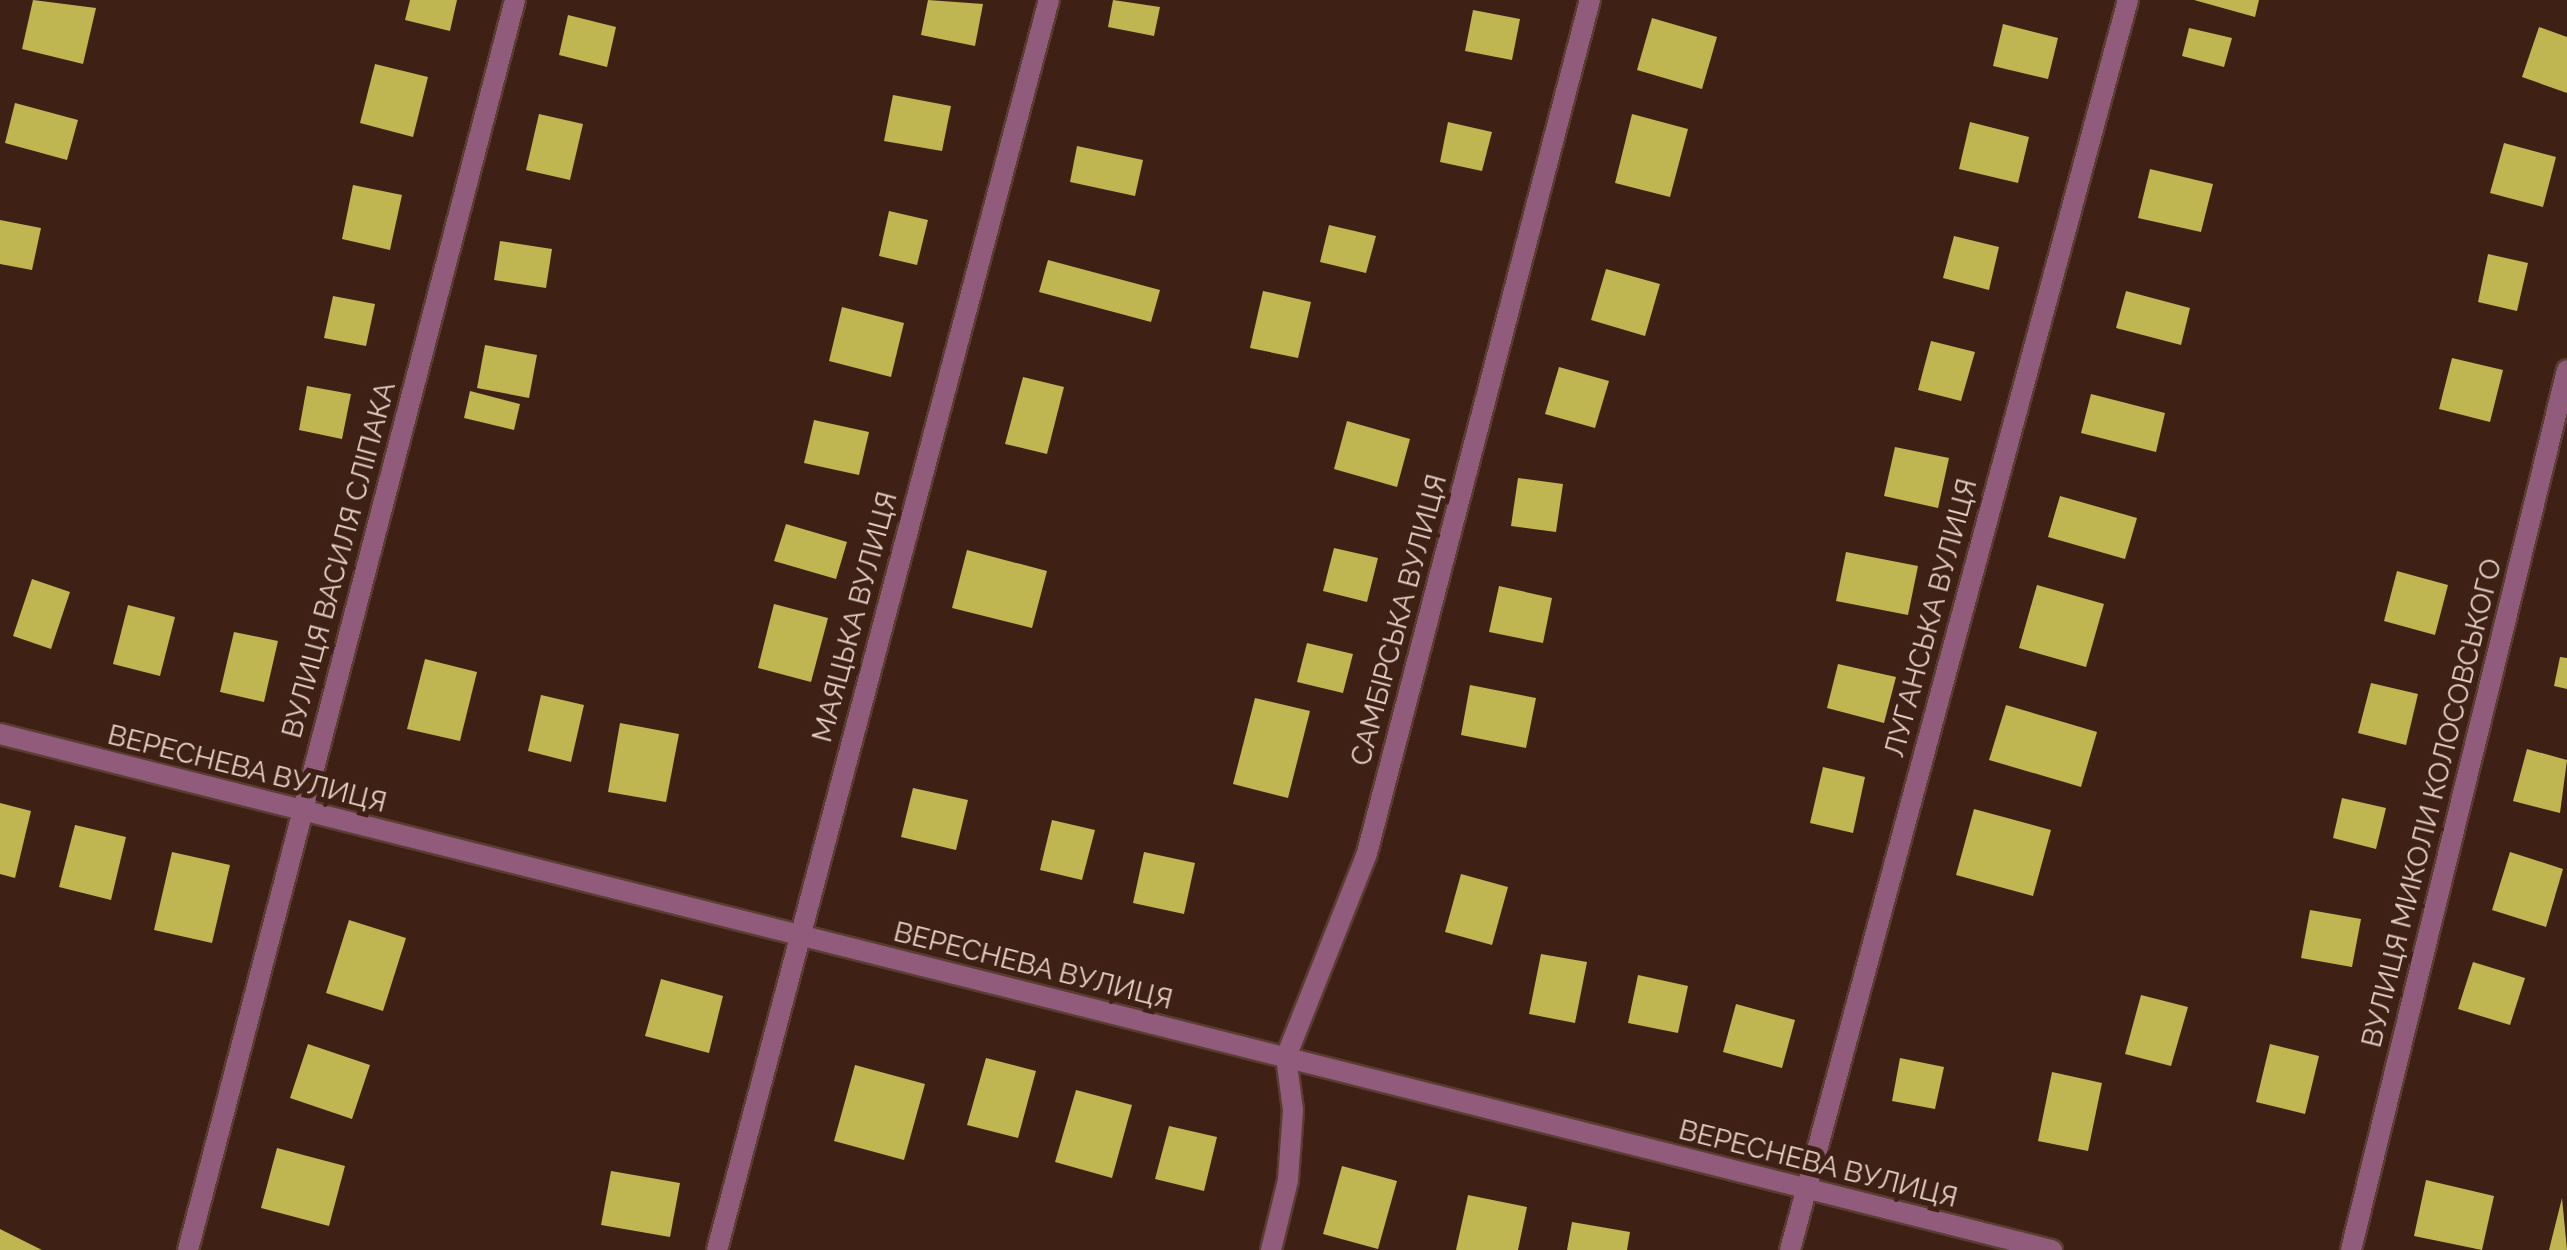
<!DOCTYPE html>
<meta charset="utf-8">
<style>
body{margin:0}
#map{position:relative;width:2567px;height:1250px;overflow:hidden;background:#3e2114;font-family:Raleway,sans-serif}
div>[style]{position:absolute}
.building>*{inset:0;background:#c0b651}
.roads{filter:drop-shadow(2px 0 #593d31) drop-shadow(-2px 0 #593d31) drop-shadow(0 2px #593d31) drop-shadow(0 -2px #593d31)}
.minor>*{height:20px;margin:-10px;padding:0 10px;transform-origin:10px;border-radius:10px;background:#915b7b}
span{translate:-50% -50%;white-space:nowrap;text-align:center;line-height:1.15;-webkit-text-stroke:10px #3e2114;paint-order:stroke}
.street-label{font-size:28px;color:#e5d1c9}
</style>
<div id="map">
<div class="building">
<div style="clip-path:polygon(33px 0,96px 8px,83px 64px,22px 49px)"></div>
<div style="clip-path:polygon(410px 0,457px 0,450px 31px,405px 20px)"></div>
<div style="clip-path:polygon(928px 0,983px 4px,975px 46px,921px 35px)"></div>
<div style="clip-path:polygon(1113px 0,1160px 7px,1154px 36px,1108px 27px)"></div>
<div style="clip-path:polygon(2194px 0,2259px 0,2255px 17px)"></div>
<div style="clip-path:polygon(1473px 10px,1520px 19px,1512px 60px,1465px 51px)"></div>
<div style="clip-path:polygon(568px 15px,616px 27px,607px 67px,559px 55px)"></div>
<div style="clip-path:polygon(1652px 18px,1717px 37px,1702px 89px,1637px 70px)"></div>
<div style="clip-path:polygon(2003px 24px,2058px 38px,2048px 79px,1993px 66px)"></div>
<div style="clip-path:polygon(2539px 27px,2567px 37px,2567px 93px,2522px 77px)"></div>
<div style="clip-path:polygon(2189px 28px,2232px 38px,2224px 67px,2182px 56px)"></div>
<div style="clip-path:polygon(375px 64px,428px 77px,413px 137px,360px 123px)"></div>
<div style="clip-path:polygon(893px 95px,951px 106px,942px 151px,884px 141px)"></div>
<div style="clip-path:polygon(15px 103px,78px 120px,67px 160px,5px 143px)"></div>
<div style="clip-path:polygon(539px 114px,583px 124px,570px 180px,526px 170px)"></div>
<div style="clip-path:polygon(1632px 114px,1688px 129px,1670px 197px,1615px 183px)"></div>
<div style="clip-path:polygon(1448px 122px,1492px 132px,1482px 171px,1440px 162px)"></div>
<div style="clip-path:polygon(1970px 122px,2029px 137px,2018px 183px,1959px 169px)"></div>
<div style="clip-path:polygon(2504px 143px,2556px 157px,2543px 207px,2490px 193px)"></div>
<div style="clip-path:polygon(1077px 146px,1143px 160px,1135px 196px,1070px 182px)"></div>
<div style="clip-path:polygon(2150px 169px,2213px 184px,2201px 232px,2138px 218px)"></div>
<div style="clip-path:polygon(353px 185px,402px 195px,390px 250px,342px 239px)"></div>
<div style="clip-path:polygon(889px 211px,928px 220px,917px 265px,879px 256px)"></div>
<div style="clip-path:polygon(0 220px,41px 228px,32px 270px,0 264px)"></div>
<div style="clip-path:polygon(1329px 225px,1376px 236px,1366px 273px,1320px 262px)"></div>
<div style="clip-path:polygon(1954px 236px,1999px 247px,1989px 290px,1943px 278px)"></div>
<div style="clip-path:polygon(500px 241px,552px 249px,546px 288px,494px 280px)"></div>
<div style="clip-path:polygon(2488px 254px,2528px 263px,2517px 311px,2478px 302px)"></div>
<div style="clip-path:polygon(1048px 260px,1160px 290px,1151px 322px,1039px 292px)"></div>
<div style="clip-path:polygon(1606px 269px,1660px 284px,1645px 336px,1591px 320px)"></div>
<div style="clip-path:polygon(1263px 291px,1311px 302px,1298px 358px,1250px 348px)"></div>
<div style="clip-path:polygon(2126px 291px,2190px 308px,2181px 345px,2116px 328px)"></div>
<div style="clip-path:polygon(333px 296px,375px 304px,366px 346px,324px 338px)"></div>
<div style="clip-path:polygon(842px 307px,904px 323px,891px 377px,829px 361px)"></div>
<div style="clip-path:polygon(1931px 341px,1975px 352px,1961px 401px,1918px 390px)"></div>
<div style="clip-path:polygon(485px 345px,537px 355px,529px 398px,477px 388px)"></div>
<div style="clip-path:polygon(2452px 358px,2503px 370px,2490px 422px,2439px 409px)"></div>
<div style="clip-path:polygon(1559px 367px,1609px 381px,1595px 428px,1545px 414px)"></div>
<div style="clip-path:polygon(1023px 377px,1064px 387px,1047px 454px,1005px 444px)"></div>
<div style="clip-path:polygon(307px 386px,351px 394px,342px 439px,299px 430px)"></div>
<div style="clip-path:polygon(470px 391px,520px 404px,514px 430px,464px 418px)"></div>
<div style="clip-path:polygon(2091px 394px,2165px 413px,2156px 452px,2081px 433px)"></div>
<div style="clip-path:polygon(814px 420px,869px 432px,859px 475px,804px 463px)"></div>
<div style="clip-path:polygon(1347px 421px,1410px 439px,1397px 487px,1334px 469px)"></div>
<div style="clip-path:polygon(1895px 447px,1949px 458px,1938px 508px,1884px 496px)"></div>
<div style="clip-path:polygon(1518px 478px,1563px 484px,1556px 532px,1511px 526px)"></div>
<div style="clip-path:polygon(2060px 496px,2137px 518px,2125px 559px,2048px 537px)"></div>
<div style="clip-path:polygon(786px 524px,847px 542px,836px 579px,774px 561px)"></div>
<div style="clip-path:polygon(1334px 548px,1378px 558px,1367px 602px,1323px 591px)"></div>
<div style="clip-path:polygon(967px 550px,1047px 571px,1032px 628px,952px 608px)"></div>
<div style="clip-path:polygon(1846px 552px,1918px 566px,1908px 615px,1836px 601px)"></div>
<div style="clip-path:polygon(2397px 571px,2448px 585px,2435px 635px,2384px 621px)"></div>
<div style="clip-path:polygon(32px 579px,70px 592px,51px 649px,13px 636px)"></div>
<div style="clip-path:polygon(2037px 585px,2104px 604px,2086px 667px,2019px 648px)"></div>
<div style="clip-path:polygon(1499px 586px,1552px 598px,1543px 643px,1489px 632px)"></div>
<div style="clip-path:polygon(774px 604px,828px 618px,811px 682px,758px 668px)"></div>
<div style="clip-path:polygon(128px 605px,175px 617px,160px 676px,113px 664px)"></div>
<div style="clip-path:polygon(234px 632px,278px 641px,264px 702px,220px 692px)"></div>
<div style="clip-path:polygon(1307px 643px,1353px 654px,1343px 693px,1297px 682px)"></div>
<div style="clip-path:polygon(2560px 657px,2567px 658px,2567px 689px,2554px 686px)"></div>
<div style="clip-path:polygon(425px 659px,477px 672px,460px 741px,407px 729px)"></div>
<div style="clip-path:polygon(1838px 664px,1896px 677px,1884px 723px,1827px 708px)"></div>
<div style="clip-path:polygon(2371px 683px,2418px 694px,2406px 745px,2358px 733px)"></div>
<div style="clip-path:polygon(1470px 685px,1536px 698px,1526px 748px,1461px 735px)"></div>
<div style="clip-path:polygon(541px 695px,584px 705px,571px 762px,528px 751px)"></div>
<div style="clip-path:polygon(1255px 698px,1310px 711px,1288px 798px,1233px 784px)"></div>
<div style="clip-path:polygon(2006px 705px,2097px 732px,2081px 787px,1989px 760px)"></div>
<div style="clip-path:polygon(620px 723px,679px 734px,666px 802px,608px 792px)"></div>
<div style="clip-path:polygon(2527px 749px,2567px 760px,2560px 813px,2513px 801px)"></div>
<div style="clip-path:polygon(1823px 767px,1865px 777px,1853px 833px,1810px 823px)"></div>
<div style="clip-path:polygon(913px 788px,968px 800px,956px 850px,901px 837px)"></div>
<div style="clip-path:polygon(2342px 798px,2386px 808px,2376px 849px,2333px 838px)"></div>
<div style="clip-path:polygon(0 803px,31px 811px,15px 878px,0 874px)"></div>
<div style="clip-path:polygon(1974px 809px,2051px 830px,2033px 896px,1956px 875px)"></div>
<div style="clip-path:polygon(1052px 820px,1095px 830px,1082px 880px,1040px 870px)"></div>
<div style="clip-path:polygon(75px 825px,126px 837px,111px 900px,59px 887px)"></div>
<div style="clip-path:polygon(172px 852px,230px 865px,212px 943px,154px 930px)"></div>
<div style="clip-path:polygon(1144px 852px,1195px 863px,1184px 914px,1133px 903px)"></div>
<div style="clip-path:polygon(2510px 852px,2563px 869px,2546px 927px,2492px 910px)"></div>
<div style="clip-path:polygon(1461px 874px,1508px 887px,1492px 945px,1445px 932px)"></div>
<div style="clip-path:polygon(2310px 910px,2361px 919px,2352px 967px,2301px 958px)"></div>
<div style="clip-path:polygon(349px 920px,406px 938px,383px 1011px,326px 993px)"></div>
<div style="clip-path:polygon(1541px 954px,1587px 962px,1575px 1023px,1529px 1014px)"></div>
<div style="clip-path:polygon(2473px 962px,2525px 978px,2510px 1025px,2458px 1009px)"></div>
<div style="clip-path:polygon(1638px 975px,1688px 986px,1678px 1033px,1628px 1023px)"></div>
<div style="clip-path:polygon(661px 979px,723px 996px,709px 1053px,645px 1036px)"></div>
<div style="clip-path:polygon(2141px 995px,2188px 1007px,2171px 1066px,2125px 1054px)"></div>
<div style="clip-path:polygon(1736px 1004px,1795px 1020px,1782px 1068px,1723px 1052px)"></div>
<div style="clip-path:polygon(308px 1044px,370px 1065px,352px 1119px,290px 1098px)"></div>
<div style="clip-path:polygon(2270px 1044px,2319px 1056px,2305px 1114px,2256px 1102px)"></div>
<div style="clip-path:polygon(986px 1058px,1036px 1071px,1018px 1138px,967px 1125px)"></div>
<div style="clip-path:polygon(1900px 1058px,1944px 1067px,1935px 1109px,1892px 1101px)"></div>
<div style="clip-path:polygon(855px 1065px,925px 1084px,904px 1160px,834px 1141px)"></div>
<div style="clip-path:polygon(2052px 1072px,2102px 1083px,2088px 1151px,2038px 1141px)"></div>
<div style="clip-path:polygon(1076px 1090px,1132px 1105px,1112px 1178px,1055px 1162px)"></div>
<div style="clip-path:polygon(1169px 1126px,1217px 1137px,1204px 1191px,1155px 1179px)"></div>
<div style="clip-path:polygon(277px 1148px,345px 1166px,329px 1226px,261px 1208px)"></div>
<div style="clip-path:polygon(1342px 1166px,1397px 1181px,1378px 1249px,1323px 1234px)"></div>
<div style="clip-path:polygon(611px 1171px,680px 1183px,670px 1237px,601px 1225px)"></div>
<div style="clip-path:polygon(2426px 1180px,2494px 1196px,2482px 1250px,2414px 1236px)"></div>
<div style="clip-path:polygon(1468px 1195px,1527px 1207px,1518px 1250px,1456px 1250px)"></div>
<div style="clip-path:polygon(2562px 1198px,2567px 1250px,2549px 1250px)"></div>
<div style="clip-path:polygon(1572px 1222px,1630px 1232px,1627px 1250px,1567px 1250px)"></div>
<div style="clip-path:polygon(0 1229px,42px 1250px,0 1250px)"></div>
</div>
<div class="roads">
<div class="minor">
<div style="left:0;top:734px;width:2116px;rotate:14.12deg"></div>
<div style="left:188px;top:1250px;width:1292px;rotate:-75.34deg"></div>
<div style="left:717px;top:1250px;width:1293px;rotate:-75.13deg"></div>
<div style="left:1271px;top:1250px;width:72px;rotate:-76.3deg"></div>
<div style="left:1288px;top:1180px;width:70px;rotate:-85.9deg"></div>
<div style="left:1293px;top:1110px;width:53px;rotate:-97.5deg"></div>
<div style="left:1286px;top:1057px;width:219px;rotate:-68.3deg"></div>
<div style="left:1367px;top:853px;width:882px;rotate:-75.35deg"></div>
<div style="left:1790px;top:1250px;width:1295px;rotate:-74.87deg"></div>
<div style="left:2351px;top:1250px;width:906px;rotate:-76.21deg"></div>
</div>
</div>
<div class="street-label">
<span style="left:339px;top:560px;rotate:-75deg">ВУЛИЦЯ ВАСИЛЯ СЛІПАКА</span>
<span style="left:855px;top:617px;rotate:-75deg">МАЯЦЬКА ВУЛИЦЯ</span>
<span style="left:1931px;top:618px;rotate:-75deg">ЛУГАНСЬКА ВУЛИЦЯ</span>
<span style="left:1399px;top:620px;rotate:-75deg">САМБІРСЬКА ВУЛИЦЯ</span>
<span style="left:247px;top:769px;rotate:14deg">ВЕРЕСНЕВА ВУЛИЦЯ</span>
<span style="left:2432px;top:803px;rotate:-76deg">ВУЛИЦЯ МИКОЛИ КОЛОСОВСЬКОГО</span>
<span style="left:1033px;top:966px;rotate:14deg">ВЕРЕСНЕВА ВУЛИЦЯ</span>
<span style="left:1818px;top:1164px;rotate:14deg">ВЕРЕСНЕВА ВУЛИЦЯ</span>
</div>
</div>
